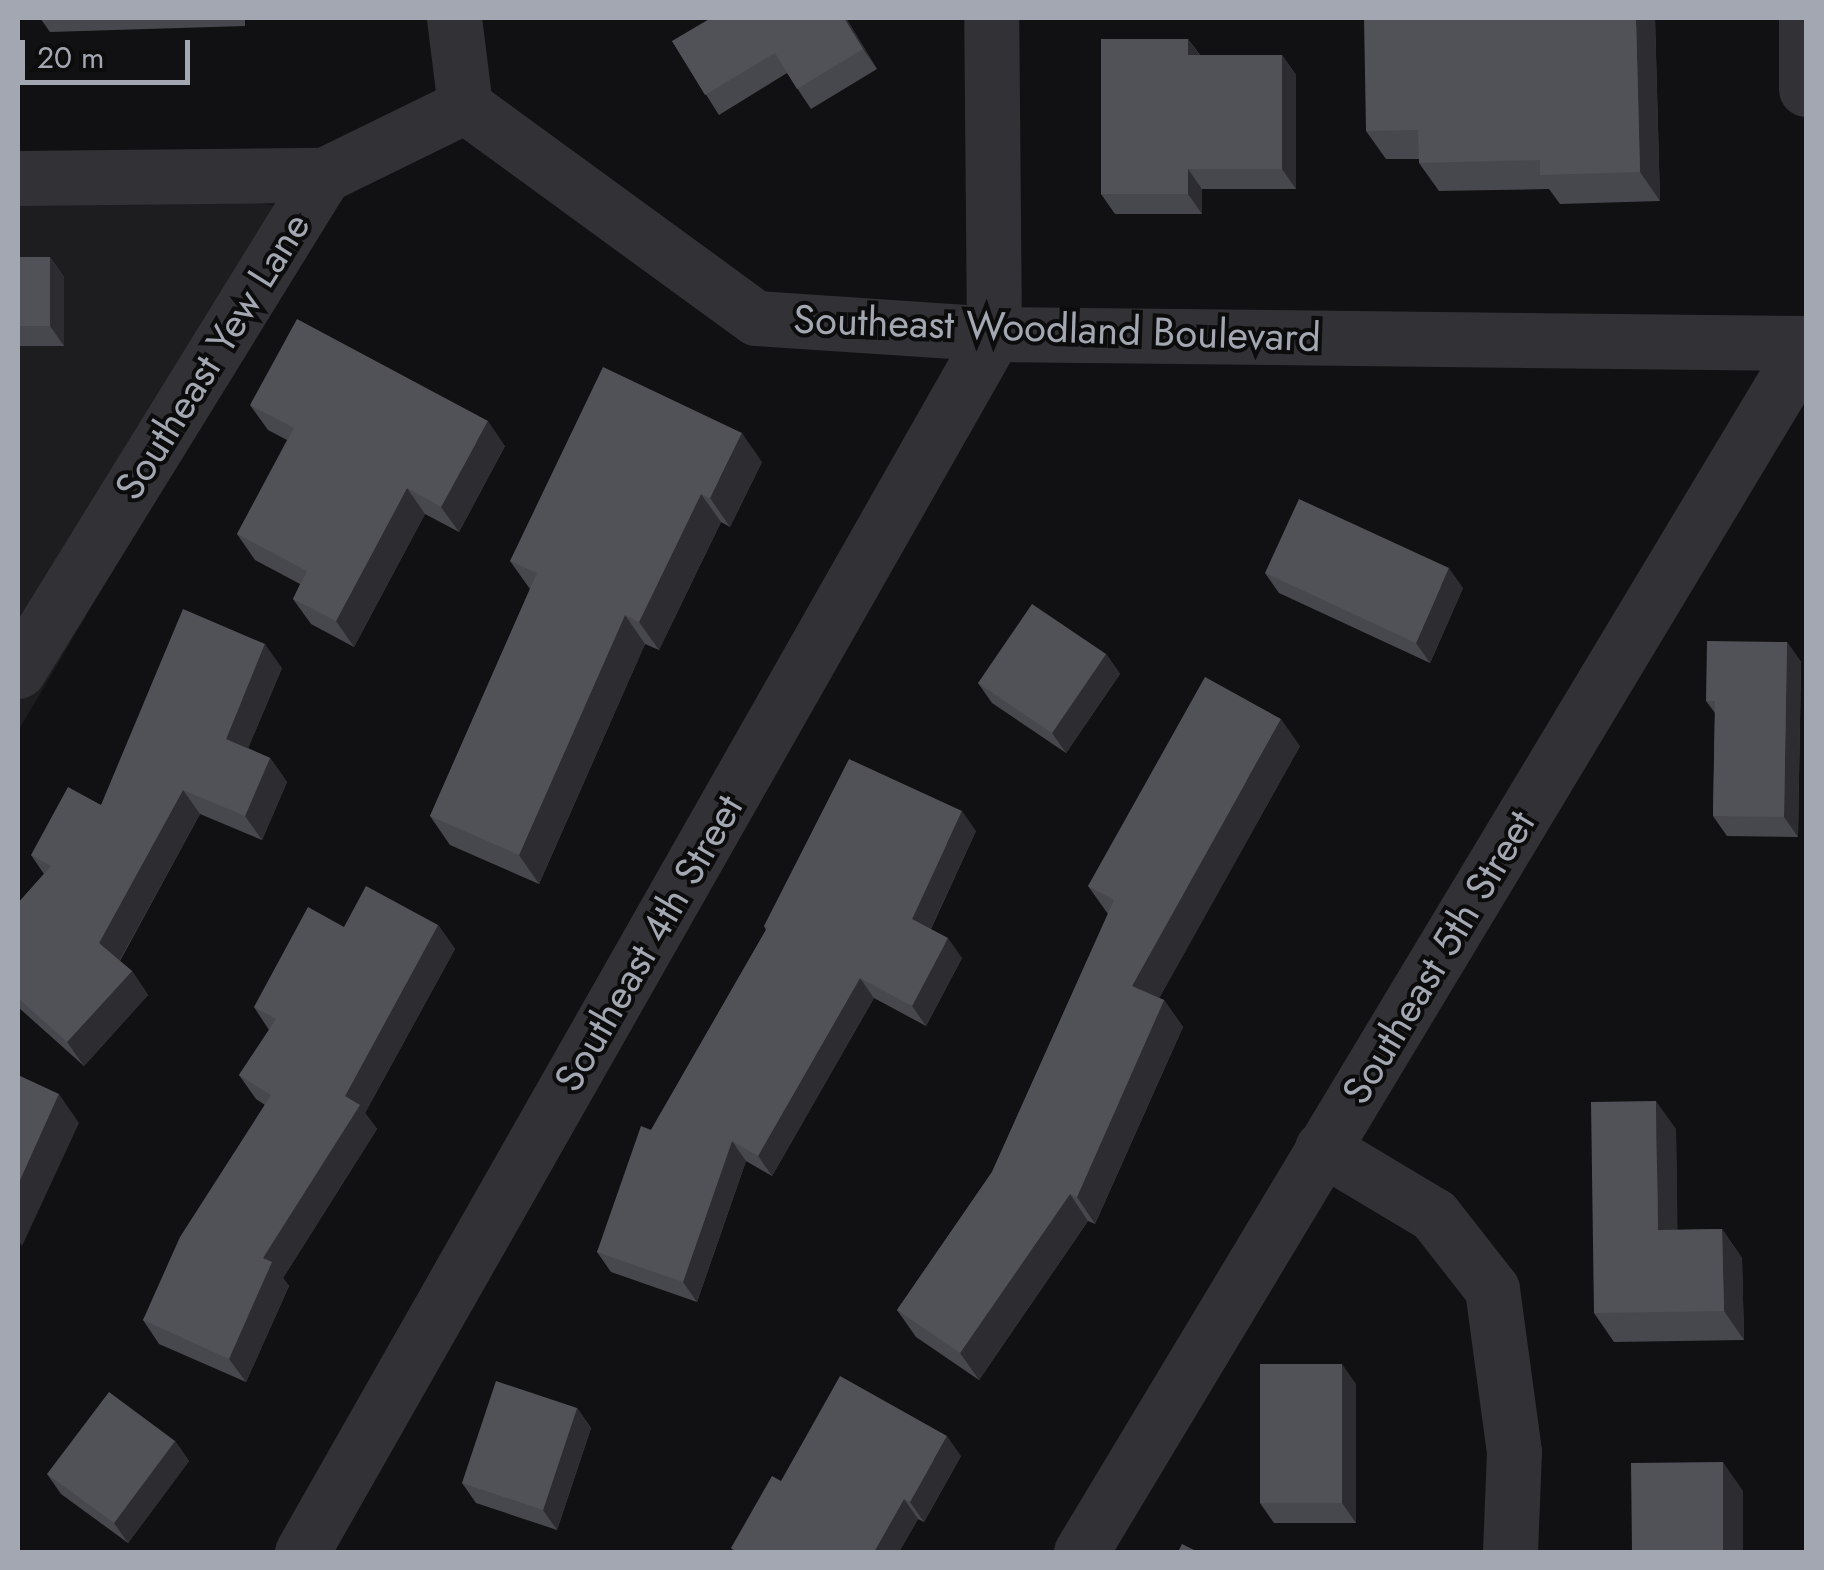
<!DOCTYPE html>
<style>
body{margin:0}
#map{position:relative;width:1824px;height:1570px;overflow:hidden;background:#111012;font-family:Jost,sans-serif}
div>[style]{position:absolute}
.built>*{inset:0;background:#1d1d1f}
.minor>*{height:55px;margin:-27.5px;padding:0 27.5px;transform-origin:27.5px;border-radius:27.5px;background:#323236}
.wall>*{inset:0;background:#47484d}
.shaded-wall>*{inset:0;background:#2d2d31}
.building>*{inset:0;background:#515258}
span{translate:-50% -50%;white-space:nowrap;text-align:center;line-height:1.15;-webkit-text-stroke:8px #0c0c0d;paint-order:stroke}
.street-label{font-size:40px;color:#a3a7b2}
.frame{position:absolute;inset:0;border:20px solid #a3a7b2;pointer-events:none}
.scale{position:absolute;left:20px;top:40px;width:170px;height:45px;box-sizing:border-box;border:5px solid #a3a7b2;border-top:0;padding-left:12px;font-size:30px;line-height:35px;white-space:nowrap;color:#a3a7b2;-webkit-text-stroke:8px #0c0c0d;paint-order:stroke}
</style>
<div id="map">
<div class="built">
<div style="clip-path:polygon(18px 155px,323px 215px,18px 731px)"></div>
</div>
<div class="minor">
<div style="left:454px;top:18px;width:89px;rotate:82.9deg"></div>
<div style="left:465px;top:106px;width:360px;rotate:36.1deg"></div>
<div style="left:756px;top:318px;width:239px;rotate:3.8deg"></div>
<div style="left:994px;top:334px;width:812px;rotate:0.64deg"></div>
<div style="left:1806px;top:18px;width:71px;rotate:90deg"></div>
<div style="left:18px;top:178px;width:306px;rotate:-0.6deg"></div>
<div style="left:18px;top:671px;width:583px;rotate:-58.33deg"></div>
<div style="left:324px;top:175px;width:157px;rotate:-26.1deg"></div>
<div style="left:1322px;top:1148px;width:131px;rotate:30.9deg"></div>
<div style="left:1434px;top:1215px;width:94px;rotate:51.9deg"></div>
<div style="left:1492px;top:1289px;width:164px;rotate:82.3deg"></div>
<div style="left:1514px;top:1452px;width:100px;rotate:92.3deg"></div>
<div style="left:302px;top:1552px;width:1401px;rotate:-60.4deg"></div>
<div style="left:994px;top:334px;width:316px;rotate:-90.5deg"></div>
<div style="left:1081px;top:1552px;width:1407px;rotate:-58.99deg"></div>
</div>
<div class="wall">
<div style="clip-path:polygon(40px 18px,245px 18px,245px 26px,50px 32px)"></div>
<div style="clip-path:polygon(846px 18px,877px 69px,811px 109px,787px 73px,719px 115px,672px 41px)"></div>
<div style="clip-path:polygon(1655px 18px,1660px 201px,1560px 204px,1549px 189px,1439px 191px,1419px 163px,1419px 159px,1386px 159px,1366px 131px)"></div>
<div style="clip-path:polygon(1188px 39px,1200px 55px,1282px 55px,1296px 75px,1296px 189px,1202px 189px,1202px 214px,1115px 214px,1101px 194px)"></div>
<div style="clip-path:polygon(18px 257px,50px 257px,64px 277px,64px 346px,18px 346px)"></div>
<div style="clip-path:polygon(250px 405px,505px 446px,459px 532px,425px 514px,354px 647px,311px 624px,293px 599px,300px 584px,255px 560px,237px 534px,287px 440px,268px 430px)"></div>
<div style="clip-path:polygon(762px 462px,730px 527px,721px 522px,659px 650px,645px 644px,539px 884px,450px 845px,430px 816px,530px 589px,510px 561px)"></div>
<div style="clip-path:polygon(1265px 573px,1463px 588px,1430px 663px,1279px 593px)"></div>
<div style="clip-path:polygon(1787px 642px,1801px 662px,1798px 837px,1727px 836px,1713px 816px,1715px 713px,1706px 701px)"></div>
<div style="clip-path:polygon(1106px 654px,1120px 674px,1066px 753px,992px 703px,978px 683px)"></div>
<div style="clip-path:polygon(282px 668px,248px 748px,270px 758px,287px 782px,262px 840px,200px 814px,120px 961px,132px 971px,148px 995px,84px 1066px,18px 1007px,18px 903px,44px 874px,31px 855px,101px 805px)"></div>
<div style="clip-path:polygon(1300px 746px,1159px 998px,1164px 1000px,1183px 1027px,1095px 1224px,1088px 1221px,979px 1380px,916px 1337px,897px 1310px,992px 1172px,1108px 914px,1088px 886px)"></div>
<div style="clip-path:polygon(976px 831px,931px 929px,962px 958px,926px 1026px,874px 998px,772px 1176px,746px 1161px,697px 1302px,611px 1272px,597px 1252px,651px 1130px,766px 930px,764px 926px)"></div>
<div style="clip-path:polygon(438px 925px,455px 949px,365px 1113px,377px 1129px,283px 1278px,289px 1286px,246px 1382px,159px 1344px,143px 1320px,265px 1105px,256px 1099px,239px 1075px,269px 1030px,254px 1007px,344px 927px)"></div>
<div style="clip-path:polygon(1676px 1129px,1677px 1230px,1722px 1229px,1742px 1258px,1744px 1340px,1614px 1342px,1594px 1313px)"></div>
<div style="clip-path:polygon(1356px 1384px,1356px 1523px,1274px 1523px,1260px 1503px)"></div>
<div style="clip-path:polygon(577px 1408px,591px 1428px,557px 1530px,476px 1503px,462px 1483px)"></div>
<div style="clip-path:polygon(175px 1441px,189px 1461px,128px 1543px,61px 1494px,47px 1474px)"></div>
<div style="clip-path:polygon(961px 1456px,924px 1522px,918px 1519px,899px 1552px,735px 1552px,731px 1548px,781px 1481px)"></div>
</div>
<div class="shaded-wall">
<div style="clip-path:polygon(844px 18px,846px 18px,877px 69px,863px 49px)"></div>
<div style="clip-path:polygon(1636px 18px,1655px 18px,1660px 201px,1640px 172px)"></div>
<div style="clip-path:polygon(1188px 39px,1202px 59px,1188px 55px)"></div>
<div style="clip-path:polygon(1282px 55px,1296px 75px,1296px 189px,1282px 169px)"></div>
<div style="clip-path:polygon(1188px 169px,1202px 189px,1202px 214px,1188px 194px)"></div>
<div style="clip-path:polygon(50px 257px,64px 277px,64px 346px,50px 326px)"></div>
<div style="clip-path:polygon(488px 421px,505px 446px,459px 532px,441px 507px)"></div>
<div style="clip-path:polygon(742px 433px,762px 462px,730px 527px,710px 498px)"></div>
<div style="clip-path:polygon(407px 488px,425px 514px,354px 647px,336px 621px)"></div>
<div style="clip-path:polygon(701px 494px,721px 522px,659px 650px,639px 622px)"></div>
<div style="clip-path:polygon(1449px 568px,1463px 588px,1430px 663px,1416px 643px)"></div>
<div style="clip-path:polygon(625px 615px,645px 644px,539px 884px,519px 855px)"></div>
<div style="clip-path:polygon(1787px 642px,1801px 662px,1798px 837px,1784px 817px)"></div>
<div style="clip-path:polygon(265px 644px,282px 668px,242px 763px,226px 739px)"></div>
<div style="clip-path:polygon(1106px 654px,1120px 674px,1066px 753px,1052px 733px)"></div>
<div style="clip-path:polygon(1281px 719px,1300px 746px,1151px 1013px,1132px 986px)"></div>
<div style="clip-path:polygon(270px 758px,287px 782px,262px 840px,245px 816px)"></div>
<div style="clip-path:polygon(183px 790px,200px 814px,116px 967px,99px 943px)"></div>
<div style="clip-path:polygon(962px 811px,976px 831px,926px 939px,912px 919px)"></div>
<div style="clip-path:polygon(438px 925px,455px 949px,365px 1113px,377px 1129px,283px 1278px,289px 1286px,246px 1382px,229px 1359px,263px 1258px,345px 1096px)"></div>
<div style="clip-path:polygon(948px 938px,962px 958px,926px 1026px,912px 1006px)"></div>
<div style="clip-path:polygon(132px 971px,148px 995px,84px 1066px,67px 1042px)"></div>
<div style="clip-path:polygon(860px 978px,874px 998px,772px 1176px,758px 1156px)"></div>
<div style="clip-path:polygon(1164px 1000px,1183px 1027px,1095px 1224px,1077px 1197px)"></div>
<div style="clip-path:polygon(59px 1094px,79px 1123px,22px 1246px,18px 1239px,18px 1185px)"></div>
<div style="clip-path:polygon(1656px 1101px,1676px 1129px,1678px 1259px,1658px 1230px)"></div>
<div style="clip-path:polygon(732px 1141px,746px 1161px,697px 1302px,683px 1282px)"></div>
<div style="clip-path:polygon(1070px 1194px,1088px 1221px,979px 1380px,960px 1353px)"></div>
<div style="clip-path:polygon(1722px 1229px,1742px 1258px,1744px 1340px,1724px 1311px)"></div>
<div style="clip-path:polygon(1342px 1364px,1356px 1384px,1356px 1523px,1342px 1503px)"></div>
<div style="clip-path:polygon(577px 1408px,591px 1428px,557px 1530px,543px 1510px)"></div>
<div style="clip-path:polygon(947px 1436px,961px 1456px,924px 1522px,910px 1502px)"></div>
<div style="clip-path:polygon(175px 1441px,189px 1461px,128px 1543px,114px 1523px)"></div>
<div style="clip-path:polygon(1723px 1462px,1743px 1491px,1743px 1552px,1723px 1552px)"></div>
<div style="clip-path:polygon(904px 1499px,918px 1519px,899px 1552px,874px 1552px)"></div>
</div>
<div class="building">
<div style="clip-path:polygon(711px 18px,844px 18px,863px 49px,797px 89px,775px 53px,705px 95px,672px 41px)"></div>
<div style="clip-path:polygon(1364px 18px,1636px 18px,1640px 172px,1540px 175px,1540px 160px,1419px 163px,1418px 130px,1366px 131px)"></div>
<div style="clip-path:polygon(1101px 39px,1188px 39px,1188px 55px,1282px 55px,1282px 169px,1188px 169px,1188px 194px,1101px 194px)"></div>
<div style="clip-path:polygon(18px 257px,50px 257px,50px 326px,18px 326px)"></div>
<div style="clip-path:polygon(297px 319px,488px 421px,441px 507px,407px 488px,336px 621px,293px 599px,307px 571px,237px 534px,294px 428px,250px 405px)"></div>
<div style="clip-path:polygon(603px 367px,742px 433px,710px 498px,701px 494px,639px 622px,625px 615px,519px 855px,430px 816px,537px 573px,510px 561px)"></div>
<div style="clip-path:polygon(1299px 499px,1449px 568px,1416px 643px,1265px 573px)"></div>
<div style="clip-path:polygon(1032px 604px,1106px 654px,1052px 733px,978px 683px)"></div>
<div style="clip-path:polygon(183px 609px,265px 644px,226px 739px,270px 758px,245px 816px,183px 790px,99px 943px,132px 971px,67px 1042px,18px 998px,18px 903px,51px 866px,31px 855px,68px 787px,101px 805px)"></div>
<div style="clip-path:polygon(1707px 641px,1787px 642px,1784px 817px,1713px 816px,1715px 701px,1706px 701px)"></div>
<div style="clip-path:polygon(1205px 677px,1281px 719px,1132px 986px,1164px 1000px,1077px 1197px,1070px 1194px,960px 1353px,897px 1310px,992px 1172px,1114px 900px,1088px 886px)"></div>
<div style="clip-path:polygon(849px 759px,962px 811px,912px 919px,948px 938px,912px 1006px,860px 978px,758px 1156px,732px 1141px,683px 1282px,597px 1252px,641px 1126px,651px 1130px,767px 928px,764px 926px)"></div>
<div style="clip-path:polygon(366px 886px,438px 925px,345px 1096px,360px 1105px,263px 1258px,272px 1262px,229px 1359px,143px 1320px,180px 1237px,271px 1095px,239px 1075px,276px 1019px,254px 1007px,308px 907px,344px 927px)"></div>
<div style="clip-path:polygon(18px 1075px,59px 1094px,18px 1185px)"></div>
<div style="clip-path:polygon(1656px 1101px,1658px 1230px,1722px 1229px,1724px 1311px,1594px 1313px,1591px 1102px)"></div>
<div style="clip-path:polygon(1260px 1364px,1342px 1364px,1342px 1503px,1260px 1503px)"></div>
<div style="clip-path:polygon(840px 1376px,947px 1436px,910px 1502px,904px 1499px,874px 1552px,740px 1552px,731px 1548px,772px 1476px,781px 1481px)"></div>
<div style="clip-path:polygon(496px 1381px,577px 1408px,543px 1510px,462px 1483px)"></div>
<div style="clip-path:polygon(109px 1392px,175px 1441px,114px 1523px,47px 1474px)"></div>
<div style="clip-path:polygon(1723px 1462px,1723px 1552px,1632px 1552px,1631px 1463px)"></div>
<div style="clip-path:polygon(1182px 1544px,1198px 1552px,1178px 1552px)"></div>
</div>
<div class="street-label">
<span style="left:1057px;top:328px;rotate:2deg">Southeast Woodland Boulevard</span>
<span style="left:212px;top:356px;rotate:-58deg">Southeast Yew Lane</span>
<span style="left:648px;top:943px;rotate:-60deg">Southeast 4th Street</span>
<span style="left:1438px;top:957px;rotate:-59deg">Southeast 5th Street</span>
</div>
<div class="frame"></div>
<div class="scale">20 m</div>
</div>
